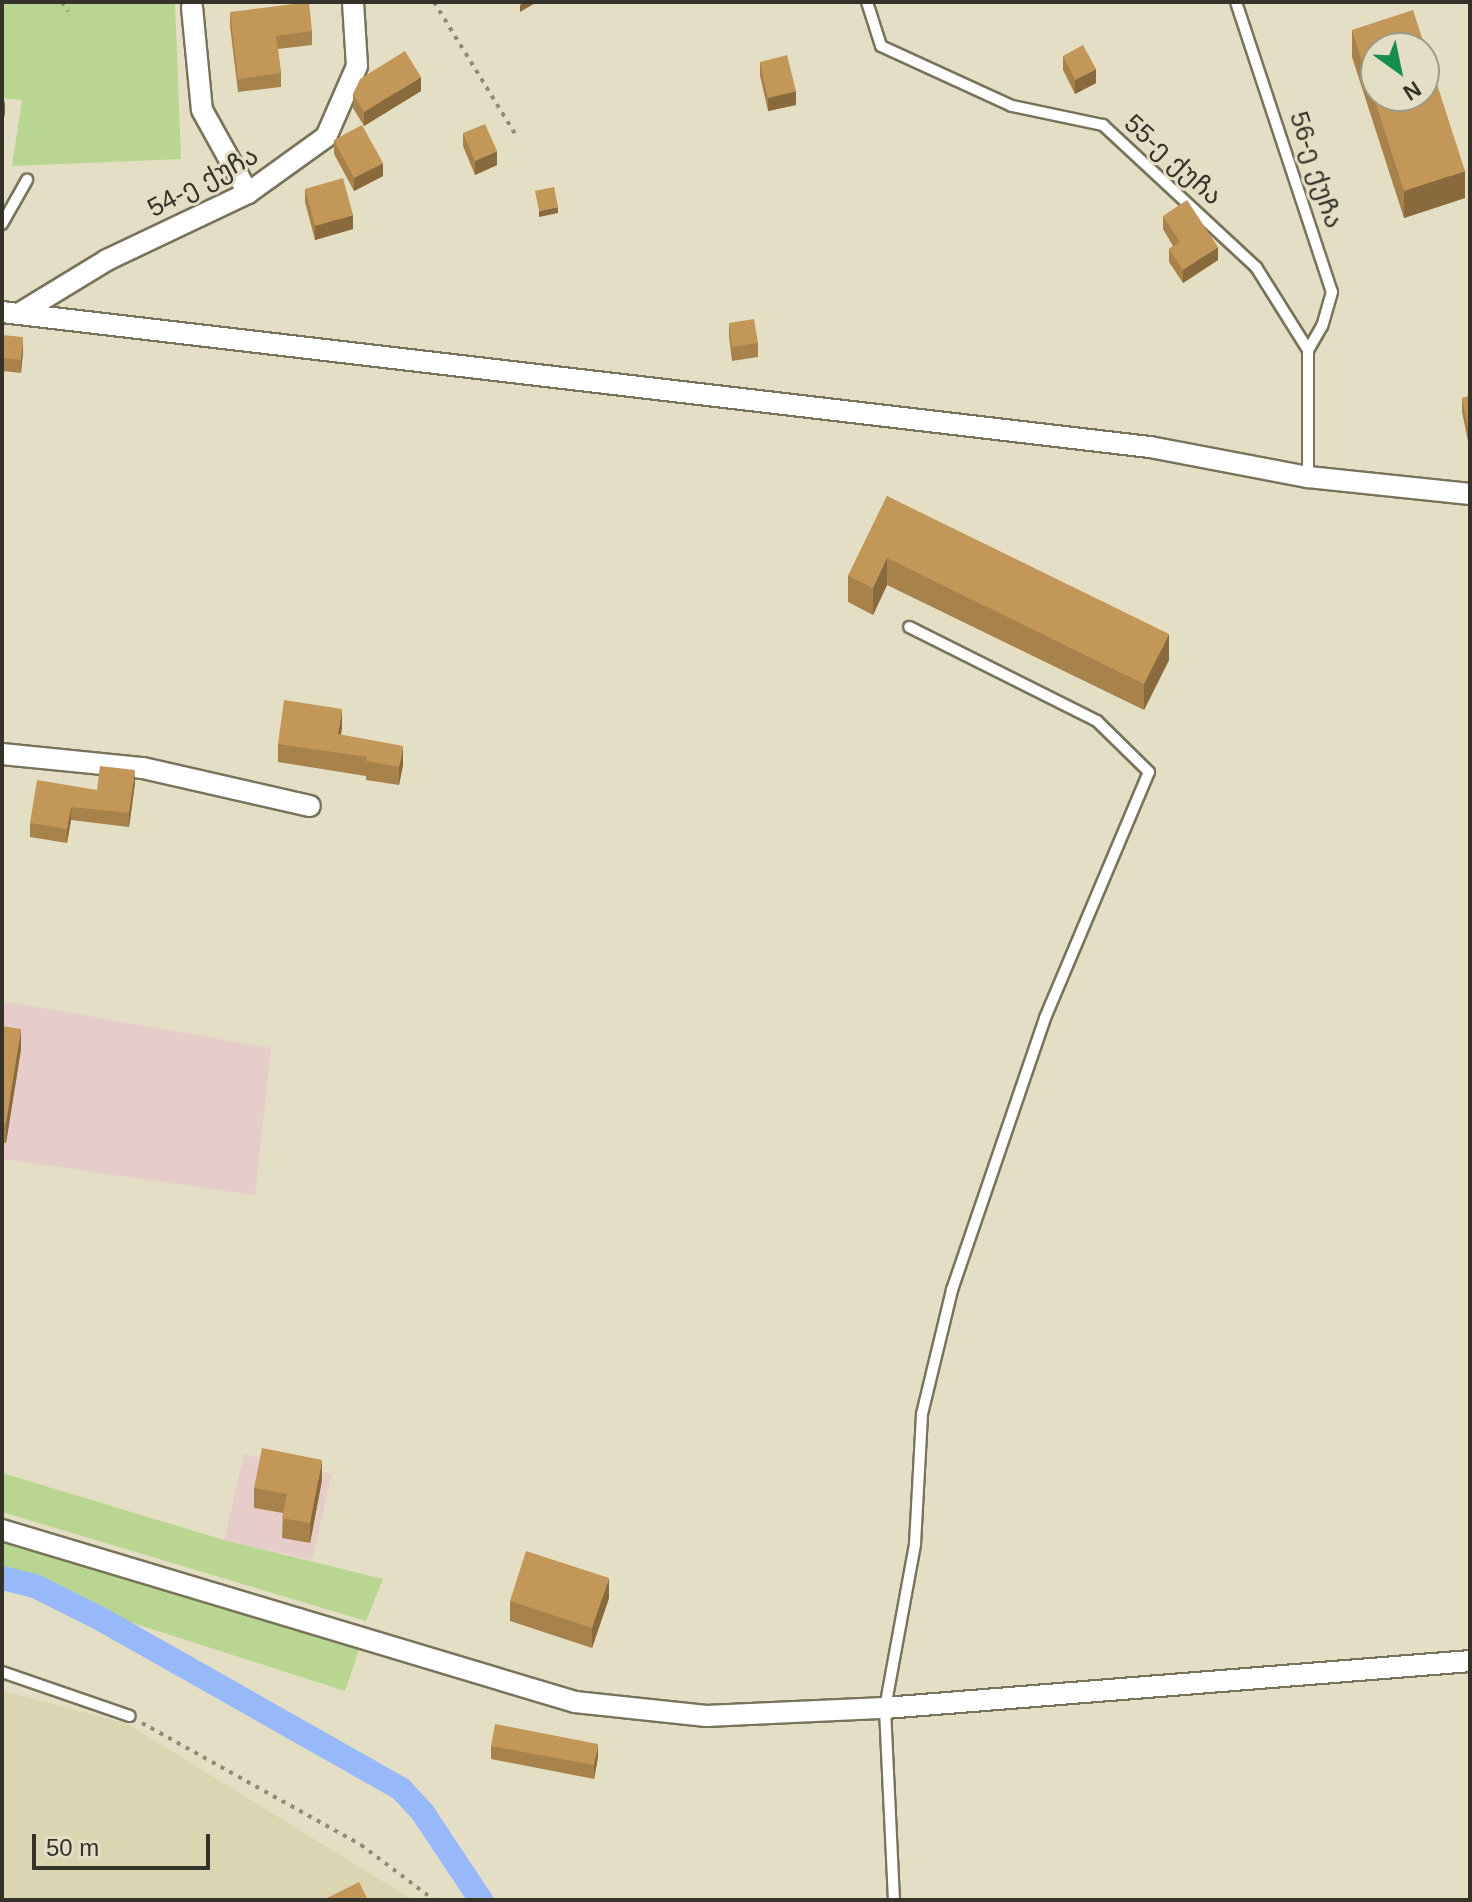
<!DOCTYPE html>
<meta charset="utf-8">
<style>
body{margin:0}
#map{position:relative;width:1472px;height:1902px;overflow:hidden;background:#e4dfc4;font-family:Helvetica,"Noto Sans Georgian",sans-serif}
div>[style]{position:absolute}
.commercial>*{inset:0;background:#e7cdc9}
.built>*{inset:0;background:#dcd5b2}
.green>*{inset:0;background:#b8d591}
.canal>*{height:24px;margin:-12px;padding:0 12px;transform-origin:12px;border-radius:12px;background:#98b9f9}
.path>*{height:4px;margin-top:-2px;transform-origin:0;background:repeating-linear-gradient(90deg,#8f8b78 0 4px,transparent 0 10px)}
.roads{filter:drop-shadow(2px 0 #78745b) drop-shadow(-2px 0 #78745b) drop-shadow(0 2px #78745b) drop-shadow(0 -2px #78745b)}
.service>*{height:10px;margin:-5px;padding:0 5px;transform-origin:5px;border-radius:5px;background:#fff}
.minor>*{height:20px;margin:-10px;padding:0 10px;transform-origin:10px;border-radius:10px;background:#fff}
.wall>*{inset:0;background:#a8824b}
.shaded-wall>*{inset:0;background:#886a3d}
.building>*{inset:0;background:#c39757}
span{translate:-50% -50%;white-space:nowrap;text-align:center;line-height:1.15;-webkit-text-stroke:6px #e4dfc4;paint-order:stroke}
.street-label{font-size:26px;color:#353329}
.frame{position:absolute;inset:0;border:4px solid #353329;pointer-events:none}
.north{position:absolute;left:1360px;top:32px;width:80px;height:80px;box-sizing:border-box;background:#e4dfc4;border:2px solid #9e9a86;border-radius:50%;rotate:147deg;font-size:22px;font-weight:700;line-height:32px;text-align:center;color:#353329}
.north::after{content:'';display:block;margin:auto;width:28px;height:36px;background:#158f4b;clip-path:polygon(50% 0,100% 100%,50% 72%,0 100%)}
.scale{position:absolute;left:32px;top:1834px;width:178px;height:36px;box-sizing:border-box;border:4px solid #353329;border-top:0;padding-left:10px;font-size:24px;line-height:28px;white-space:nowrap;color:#353329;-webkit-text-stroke:6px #e4dfc4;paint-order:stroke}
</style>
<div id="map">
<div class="commercial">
<div style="clip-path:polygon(2px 1001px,271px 1048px,255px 1195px,2px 1159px)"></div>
<div style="clip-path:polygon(244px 1454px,332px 1474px,312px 1560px,224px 1540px)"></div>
</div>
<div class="built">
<div style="clip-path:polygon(2px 1691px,126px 1723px,413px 1900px,2px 1900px)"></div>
</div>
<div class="green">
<div style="clip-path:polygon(2px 2px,175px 2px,181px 159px,12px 166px,22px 100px,2px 98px)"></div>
<div style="clip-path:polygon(2px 1473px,224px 1540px,383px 1579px,366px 1621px,2px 1512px)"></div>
<div style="clip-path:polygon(2px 1535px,359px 1650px,345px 1691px,2px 1581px)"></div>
</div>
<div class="canal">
<div style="left:2px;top:1578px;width:36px;rotate:14deg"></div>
<div style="left:37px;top:1587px;width:69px;rotate:26.6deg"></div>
<div style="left:99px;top:1618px;width:347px;rotate:29.5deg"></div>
<div style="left:401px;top:1789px;width:33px;rotate:47deg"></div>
<div style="left:423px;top:1813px;width:105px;rotate:56.3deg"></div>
</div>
<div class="path">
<div style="left:62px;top:2px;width:11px;rotate:56deg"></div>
<div style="left:434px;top:2px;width:158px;rotate:58.4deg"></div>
<div style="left:142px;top:1723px;width:251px;rotate:29.1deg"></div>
<div style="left:361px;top:1845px;width:91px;rotate:37deg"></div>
</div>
<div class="roads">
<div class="service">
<div style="left:867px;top:2px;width:46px;rotate:72.3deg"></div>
<div style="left:881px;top:46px;width:144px;rotate:24.6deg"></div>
<div style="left:1012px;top:106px;width:93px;rotate:11.8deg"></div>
<div style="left:1103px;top:125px;width:209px;rotate:42.9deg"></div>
<div style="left:1256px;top:267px;width:98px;rotate:57.9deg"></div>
<div style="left:1308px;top:350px;width:127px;rotate:90deg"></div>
<div style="left:1236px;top:2px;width:305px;rotate:71.7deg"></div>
<div style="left:1332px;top:292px;width:35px;rotate:106deg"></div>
<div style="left:1322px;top:326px;width:28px;rotate:120deg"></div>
<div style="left:2px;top:224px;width:51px;rotate:-60.4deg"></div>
<div style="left:2px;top:1672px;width:135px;rotate:19deg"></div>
<div style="left:894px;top:1900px;width:192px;rotate:-92.7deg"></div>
<div style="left:885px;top:1708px;width:167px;rotate:-79.6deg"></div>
<div style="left:915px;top:1544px;width:130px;rotate:-86.9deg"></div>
<div style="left:922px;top:1414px;width:128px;rotate:-76.4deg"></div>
<div style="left:952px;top:1290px;width:287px;rotate:-71.1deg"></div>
<div style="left:1045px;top:1018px;width:267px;rotate:-67.1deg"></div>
<div style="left:1149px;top:772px;width:73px;rotate:-135.6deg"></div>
<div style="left:1097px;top:721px;width:210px;rotate:-153.4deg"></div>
</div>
<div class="minor">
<div style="left:192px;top:7px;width:103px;rotate:84.5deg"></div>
<div style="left:202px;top:110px;width:95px;rotate:61deg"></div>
<div style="left:2px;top:312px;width:1156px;rotate:6.71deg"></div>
<div style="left:1150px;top:447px;width:161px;rotate:10.8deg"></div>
<div style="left:1308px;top:477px;width:163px;rotate:6deg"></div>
<div style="left:20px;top:313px;width:102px;rotate:-31.3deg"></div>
<div style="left:107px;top:260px;width:156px;rotate:-25.4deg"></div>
<div style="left:248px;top:193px;width:96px;rotate:-35.7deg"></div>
<div style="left:326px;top:137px;width:77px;rotate:-66.4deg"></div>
<div style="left:357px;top:66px;width:64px;rotate:-93.6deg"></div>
<div style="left:2px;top:754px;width:142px;rotate:5.7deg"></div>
<div style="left:143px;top:768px;width:171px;rotate:12.8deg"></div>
<div style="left:2px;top:1530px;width:598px;rotate:16.71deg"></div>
<div style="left:575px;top:1702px;width:132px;rotate:6.1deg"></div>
<div style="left:706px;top:1716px;width:179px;rotate:-2.6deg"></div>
<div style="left:885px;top:1708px;width:587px;rotate:-4.59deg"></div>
</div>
</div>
<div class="wall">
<div style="clip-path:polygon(230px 12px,312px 31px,312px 45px,278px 49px,281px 73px,281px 87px,238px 92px,230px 26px)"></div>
<div style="clip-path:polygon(1352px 30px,1465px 198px,1404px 218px,1352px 57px)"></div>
<div style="clip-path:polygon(1063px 56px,1096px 83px,1075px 94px,1063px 70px)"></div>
<div style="clip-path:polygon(760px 62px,796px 105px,768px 111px,760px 76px)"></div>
<div style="clip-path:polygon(421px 91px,364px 126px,353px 108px,353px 94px)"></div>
<div style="clip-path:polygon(463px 133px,497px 165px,475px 175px,463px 146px)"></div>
<div style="clip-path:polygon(334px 140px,383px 176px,354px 191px,334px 154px)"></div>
<div style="clip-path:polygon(305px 189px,353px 229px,315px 240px,305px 202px)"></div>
<div style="clip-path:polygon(1163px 216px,1218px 260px,1183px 283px,1169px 262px,1169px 249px,1173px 246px,1163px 229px)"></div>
<div style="clip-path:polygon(729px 323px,758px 343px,758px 357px,732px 361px,729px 336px)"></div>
<div style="clip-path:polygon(2px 335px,23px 351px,21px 373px,2px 371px)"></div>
<div style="clip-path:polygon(1470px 396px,1470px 451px,1462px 412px,1462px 398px)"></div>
<div style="clip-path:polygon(887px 496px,1169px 660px,1144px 710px,887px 585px,873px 615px,848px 602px,848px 576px)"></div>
<div style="clip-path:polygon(342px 727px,341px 735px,403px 765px,399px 785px,366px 780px,366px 776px,278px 762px,278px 744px)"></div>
<div style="clip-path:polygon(135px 783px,129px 827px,71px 820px,67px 843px,30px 837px,30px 823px,97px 790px)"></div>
<div style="clip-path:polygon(2px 1026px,21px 1049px,6px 1143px,2px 1143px)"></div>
<div style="clip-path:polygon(322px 1480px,310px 1543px,282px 1538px,283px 1513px,254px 1508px,254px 1488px)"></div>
<div style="clip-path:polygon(609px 1598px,592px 1648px,510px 1621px,510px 1601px)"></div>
<div style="clip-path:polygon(491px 1746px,598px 1757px,594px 1779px,491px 1759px)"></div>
</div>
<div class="shaded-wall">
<div style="clip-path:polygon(525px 2px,537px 2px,520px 12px,520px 5px)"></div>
<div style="clip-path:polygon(1096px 69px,1096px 83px,1075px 94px,1075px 80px)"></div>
<div style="clip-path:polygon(421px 77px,421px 91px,364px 126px,364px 112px)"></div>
<div style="clip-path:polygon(796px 91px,796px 105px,768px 111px,768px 98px)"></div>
<div style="clip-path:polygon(5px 100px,5px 114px,2px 124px,2px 111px)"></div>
<div style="clip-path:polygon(497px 151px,497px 165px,475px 175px,475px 161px)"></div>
<div style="clip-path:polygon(383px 163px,383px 176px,354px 191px,354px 178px)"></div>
<div style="clip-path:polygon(1465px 171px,1465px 198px,1404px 218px,1404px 191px)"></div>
<div style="clip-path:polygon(558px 207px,558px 213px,539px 217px,539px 211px)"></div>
<div style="clip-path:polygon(353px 215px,353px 229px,315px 240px,315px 226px)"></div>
<div style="clip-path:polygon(1218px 247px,1218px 260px,1183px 283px,1183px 270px)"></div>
<div style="clip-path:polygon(23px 337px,23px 351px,21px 373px,21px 360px)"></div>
<div style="clip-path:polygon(887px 558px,887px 585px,873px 615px,873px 588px)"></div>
<div style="clip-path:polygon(1169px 634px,1169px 660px,1144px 710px,1144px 684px)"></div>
<div style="clip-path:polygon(342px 709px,342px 727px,338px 753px,338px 734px)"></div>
<div style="clip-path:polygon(403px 746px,403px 765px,399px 785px,399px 767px)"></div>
<div style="clip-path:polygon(135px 770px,135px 783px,129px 827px,129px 813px)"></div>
<div style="clip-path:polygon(71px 807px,71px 820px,67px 843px,67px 829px)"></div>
<div style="clip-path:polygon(21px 1029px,21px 1049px,6px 1143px,6px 1123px)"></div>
<div style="clip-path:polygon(322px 1460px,322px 1480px,310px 1543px,310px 1523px)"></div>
<div style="clip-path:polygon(609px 1578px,609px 1598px,592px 1648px,592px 1628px)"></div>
<div style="clip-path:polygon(598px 1744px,598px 1757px,594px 1779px,594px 1765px)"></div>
</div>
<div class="building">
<div style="clip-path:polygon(309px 2px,312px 31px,276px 36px,281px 73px,238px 79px,230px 12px)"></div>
<div style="clip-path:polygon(evenodd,1413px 10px,1465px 171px,1404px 191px,1352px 30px,1413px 10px,1376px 48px,1424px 48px,1424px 96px,1376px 96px,1376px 48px)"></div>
<div style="clip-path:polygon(1083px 45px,1096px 69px,1075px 80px,1063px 56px)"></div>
<div style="clip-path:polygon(405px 51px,421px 77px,364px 112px,353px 94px,360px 79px)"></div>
<div style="clip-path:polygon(787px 55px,796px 91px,768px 98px,760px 62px)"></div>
<div style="clip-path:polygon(485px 124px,497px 151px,475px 161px,463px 133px)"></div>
<div style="clip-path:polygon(362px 125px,383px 163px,354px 178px,334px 140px)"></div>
<div style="clip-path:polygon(343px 178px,353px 215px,315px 226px,305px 189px)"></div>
<div style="clip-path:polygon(554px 187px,558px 207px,539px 211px,535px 191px)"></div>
<div style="clip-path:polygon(1187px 200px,1218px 247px,1183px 270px,1169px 249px,1180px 242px,1163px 216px)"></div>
<div style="clip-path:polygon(754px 319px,758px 343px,732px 347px,729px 323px)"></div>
<div style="clip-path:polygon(2px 335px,23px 337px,21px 360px,2px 358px)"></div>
<div style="clip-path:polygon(1470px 396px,1470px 437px,1462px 398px)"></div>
<div style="clip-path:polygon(887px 496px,1169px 634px,1144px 684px,887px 558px,873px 588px,848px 576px)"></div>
<div style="clip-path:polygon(284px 700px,342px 709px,338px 734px,403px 746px,399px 767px,366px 761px,367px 757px,278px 744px)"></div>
<div style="clip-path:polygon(100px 766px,135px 770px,129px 813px,71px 807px,67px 829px,30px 823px,37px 780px,97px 790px)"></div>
<div style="clip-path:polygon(2px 1026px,21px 1029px,6px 1123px,2px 1123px)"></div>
<div style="clip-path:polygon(262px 1448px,322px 1460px,310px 1523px,282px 1518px,287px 1494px,254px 1488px)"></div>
<div style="clip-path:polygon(526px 1551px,609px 1578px,592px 1628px,510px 1601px)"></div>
<div style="clip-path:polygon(495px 1724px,598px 1744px,594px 1765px,491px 1746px)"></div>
<div style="clip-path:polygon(359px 1882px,368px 1900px,323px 1900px)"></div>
</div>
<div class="street-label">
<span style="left:1173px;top:160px;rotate:42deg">55-ე ქუჩა</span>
<span style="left:1316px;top:170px;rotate:72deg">56-ე ქუჩა</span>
<span style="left:203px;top:182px;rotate:-28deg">54-ე ქუჩა</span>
</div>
<div class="frame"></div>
<div class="north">N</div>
<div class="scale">50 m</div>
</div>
